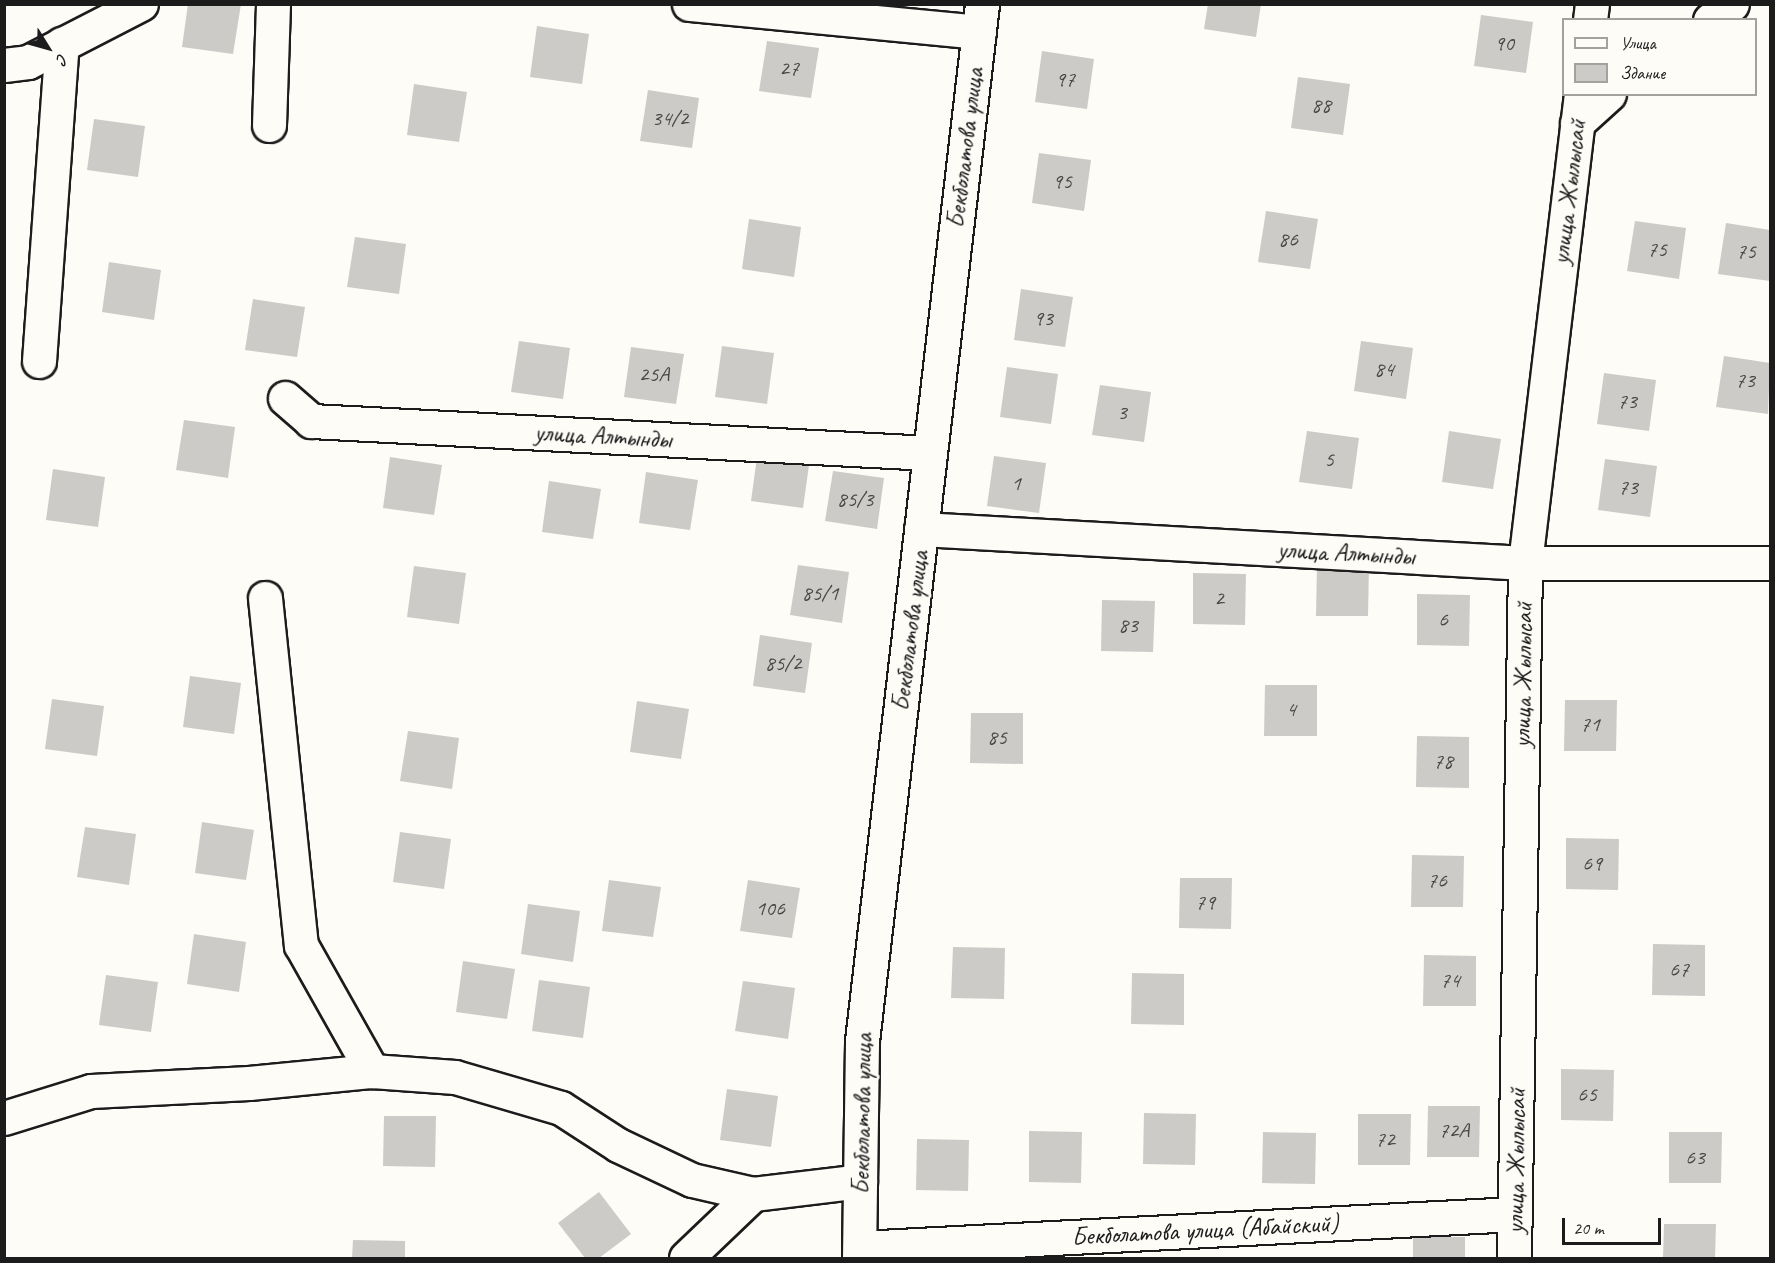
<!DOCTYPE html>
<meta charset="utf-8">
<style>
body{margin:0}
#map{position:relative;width:1775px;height:1263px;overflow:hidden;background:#fdfcf7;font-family:Caveat,sans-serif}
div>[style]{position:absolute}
.building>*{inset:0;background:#cccbc8}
.roads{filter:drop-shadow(2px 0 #1c1c1c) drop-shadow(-2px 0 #1c1c1c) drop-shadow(0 2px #1c1c1c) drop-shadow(0 -2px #1c1c1c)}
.minor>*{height:33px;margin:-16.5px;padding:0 16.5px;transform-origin:16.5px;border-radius:16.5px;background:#fdfcf7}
span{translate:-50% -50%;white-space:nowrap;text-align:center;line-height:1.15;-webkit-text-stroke:5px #fdfcf7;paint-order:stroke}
.number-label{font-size:22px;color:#484847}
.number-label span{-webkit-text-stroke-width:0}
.street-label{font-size:26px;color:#1c1c1c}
.frame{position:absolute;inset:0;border:6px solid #1c1c1c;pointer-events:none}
.legend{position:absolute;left:1562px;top:18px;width:195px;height:78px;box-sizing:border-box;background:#fdfcf7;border:2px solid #a3a29f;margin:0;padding:8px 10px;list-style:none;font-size:18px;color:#1c1c1c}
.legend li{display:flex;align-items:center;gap:12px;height:30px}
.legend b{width:30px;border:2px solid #a3a29f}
.north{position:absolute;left:18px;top:18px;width:60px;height:60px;-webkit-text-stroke:4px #fdfcf7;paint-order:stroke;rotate:127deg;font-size:16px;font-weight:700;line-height:24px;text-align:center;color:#1c1c1c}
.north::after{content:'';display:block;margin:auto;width:21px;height:27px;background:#1c1c1c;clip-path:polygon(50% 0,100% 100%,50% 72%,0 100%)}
.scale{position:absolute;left:1562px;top:1218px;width:99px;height:27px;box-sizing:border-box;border:3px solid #1c1c1c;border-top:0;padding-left:8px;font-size:18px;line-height:21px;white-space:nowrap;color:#1c1c1c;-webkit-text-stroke:4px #fdfcf7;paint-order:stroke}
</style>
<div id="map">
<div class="building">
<div style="clip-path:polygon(188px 4px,241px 4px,233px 54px,182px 47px)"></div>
<div style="clip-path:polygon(1208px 4px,1261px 4px,1256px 37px,1204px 29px)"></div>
<div style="clip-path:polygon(1481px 15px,1533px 22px,1526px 73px,1474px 66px)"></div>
<div style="clip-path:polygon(537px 26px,589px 34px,582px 84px,530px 77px)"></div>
<div style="clip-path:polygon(767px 41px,819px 48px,811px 98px,759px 91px)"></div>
<div style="clip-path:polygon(1042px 51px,1094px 59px,1087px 109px,1035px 102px)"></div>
<div style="clip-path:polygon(1298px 77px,1350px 84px,1343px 135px,1291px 128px)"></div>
<div style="clip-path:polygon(414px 84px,467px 92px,459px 142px,407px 135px)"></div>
<div style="clip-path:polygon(648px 90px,699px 98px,692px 148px,640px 141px)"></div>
<div style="clip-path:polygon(94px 119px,145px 126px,138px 177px,87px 170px)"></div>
<div style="clip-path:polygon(1039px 153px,1091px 160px,1084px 211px,1032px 203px)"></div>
<div style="clip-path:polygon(1266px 211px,1318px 219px,1310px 269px,1258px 262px)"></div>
<div style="clip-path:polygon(749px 219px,801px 227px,794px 277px,742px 269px)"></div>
<div style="clip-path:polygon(1635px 221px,1686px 228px,1679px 279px,1627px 271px)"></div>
<div style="clip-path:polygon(1726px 223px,1770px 230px,1770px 281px,1718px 274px)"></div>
<div style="clip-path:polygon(355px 237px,406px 244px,399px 294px,347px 287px)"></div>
<div style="clip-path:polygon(109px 262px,161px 270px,154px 320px,102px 312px)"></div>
<div style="clip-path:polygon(1021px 289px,1073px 297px,1065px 347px,1014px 340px)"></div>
<div style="clip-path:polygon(253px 299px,305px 307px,297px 357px,245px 350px)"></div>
<div style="clip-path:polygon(519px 341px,570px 348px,563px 399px,511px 392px)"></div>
<div style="clip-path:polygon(1361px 341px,1413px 348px,1406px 399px,1354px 391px)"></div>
<div style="clip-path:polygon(722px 346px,774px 353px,767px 404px,715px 397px)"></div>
<div style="clip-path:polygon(631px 347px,684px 354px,676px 404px,624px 397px)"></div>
<div style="clip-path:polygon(1724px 356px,1770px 363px,1768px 414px,1716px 407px)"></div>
<div style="clip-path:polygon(1007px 367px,1058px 374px,1051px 424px,1000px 417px)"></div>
<div style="clip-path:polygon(1604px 373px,1656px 380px,1649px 431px,1597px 424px)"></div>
<div style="clip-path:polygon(1100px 385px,1151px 392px,1144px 442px,1092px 435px)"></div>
<div style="clip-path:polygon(184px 420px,235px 427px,228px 478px,176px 470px)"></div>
<div style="clip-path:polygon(1307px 431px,1359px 438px,1352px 489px,1299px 482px)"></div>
<div style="clip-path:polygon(1449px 431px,1501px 439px,1493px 489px,1442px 482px)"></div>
<div style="clip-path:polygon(758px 450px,810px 458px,803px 508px,751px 501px)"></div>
<div style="clip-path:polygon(994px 456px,1046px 463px,1039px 513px,987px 506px)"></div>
<div style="clip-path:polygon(390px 457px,442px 465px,434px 515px,383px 508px)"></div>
<div style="clip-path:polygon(1605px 459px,1657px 466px,1650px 517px,1598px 510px)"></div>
<div style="clip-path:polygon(53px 469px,105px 477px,98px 527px,46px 520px)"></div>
<div style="clip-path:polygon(833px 471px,884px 478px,877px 529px,825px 521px)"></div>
<div style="clip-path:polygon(646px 472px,698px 480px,690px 530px,639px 523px)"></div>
<div style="clip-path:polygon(549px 481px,601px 489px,593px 539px,542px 532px)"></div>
<div style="clip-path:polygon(798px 565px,849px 572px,842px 623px,790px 615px)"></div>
<div style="clip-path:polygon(1317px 565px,1369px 565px,1368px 616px,1316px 616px)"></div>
<div style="clip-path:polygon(414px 566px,466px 573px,459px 624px,407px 617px)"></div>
<div style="clip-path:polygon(1193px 573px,1246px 574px,1245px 625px,1193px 624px)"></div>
<div style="clip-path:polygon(1417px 594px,1470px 595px,1469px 646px,1417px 645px)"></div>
<div style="clip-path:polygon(1102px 600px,1155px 601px,1153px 652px,1101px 651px)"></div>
<div style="clip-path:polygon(760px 635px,812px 643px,805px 693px,753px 686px)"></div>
<div style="clip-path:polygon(190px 676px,241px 683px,234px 734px,183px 727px)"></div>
<div style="clip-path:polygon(1265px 685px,1317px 685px,1317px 736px,1264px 736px)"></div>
<div style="clip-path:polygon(52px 699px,104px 706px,97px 756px,45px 749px)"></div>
<div style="clip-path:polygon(1565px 700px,1617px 700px,1616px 751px,1564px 751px)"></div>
<div style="clip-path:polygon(637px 701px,689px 709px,681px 759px,630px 752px)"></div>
<div style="clip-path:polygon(971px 713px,1023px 713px,1023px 764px,970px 763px)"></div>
<div style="clip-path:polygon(408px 731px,459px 738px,452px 789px,400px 781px)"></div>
<div style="clip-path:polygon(1417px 736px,1469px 737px,1469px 788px,1416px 787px)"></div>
<div style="clip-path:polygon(202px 822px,254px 830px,246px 880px,195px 873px)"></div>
<div style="clip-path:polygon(85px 827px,136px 834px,129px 885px,77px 877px)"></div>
<div style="clip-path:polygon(400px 832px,451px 839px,444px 889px,393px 882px)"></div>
<div style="clip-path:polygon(1566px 838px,1619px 839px,1618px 890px,1566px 889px)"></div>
<div style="clip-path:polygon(1412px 855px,1464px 856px,1463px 907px,1411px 907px)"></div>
<div style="clip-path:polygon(1180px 878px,1232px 878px,1231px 929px,1179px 928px)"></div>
<div style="clip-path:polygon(609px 880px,661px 887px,653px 937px,602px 931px)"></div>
<div style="clip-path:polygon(748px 880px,800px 888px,792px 938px,740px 931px)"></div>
<div style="clip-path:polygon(528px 904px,580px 911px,573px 962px,521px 954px)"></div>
<div style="clip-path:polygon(194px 934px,246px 942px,239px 992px,187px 984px)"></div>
<div style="clip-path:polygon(1653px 944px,1705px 945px,1705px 996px,1652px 995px)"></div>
<div style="clip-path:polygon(953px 947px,1005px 948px,1004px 999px,951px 998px)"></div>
<div style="clip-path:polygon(1424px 955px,1476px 956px,1476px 1006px,1423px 1006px)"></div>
<div style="clip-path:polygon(463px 961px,515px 969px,507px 1019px,456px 1012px)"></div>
<div style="clip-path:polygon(1132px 973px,1184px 974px,1184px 1025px,1131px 1024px)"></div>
<div style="clip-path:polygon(106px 975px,158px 982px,151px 1032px,99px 1025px)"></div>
<div style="clip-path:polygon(539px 980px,590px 987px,583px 1038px,532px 1031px)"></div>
<div style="clip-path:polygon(743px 981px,795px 988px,788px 1039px,735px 1031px)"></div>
<div style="clip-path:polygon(1561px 1069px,1614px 1070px,1613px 1121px,1561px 1120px)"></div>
<div style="clip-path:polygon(727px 1089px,778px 1096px,771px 1147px,720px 1140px)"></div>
<div style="clip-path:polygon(1428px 1106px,1480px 1106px,1479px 1157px,1427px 1157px)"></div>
<div style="clip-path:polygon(1144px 1113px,1196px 1114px,1195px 1165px,1143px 1164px)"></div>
<div style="clip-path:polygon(1358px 1114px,1411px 1114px,1410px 1165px,1358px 1165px)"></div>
<div style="clip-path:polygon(384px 1116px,436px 1116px,435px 1167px,383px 1166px)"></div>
<div style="clip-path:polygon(1029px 1131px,1082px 1132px,1081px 1183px,1029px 1182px)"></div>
<div style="clip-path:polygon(1263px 1132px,1316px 1133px,1315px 1184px,1262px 1183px)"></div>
<div style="clip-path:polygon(1669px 1132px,1722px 1132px,1721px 1183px,1669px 1183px)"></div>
<div style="clip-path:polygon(917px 1139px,969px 1140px,968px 1191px,916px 1190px)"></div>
<div style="clip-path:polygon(599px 1192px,631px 1234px,599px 1258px,585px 1258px,558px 1223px)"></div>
<div style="clip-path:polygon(1664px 1224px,1716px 1224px,1715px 1258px,1663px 1258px)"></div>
<div style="clip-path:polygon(1413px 1237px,1465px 1237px,1465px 1258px,1413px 1258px)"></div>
<div style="clip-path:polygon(353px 1240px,405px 1241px,405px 1258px,352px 1258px)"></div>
</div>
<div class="roads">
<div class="minor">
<div style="left:689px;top:4px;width:291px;rotate:5.5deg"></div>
<div style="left:1590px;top:20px;width:16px;rotate:-83deg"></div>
<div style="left:1710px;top:20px;width:27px;rotate:-36deg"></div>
<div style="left:4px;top:65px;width:24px;rotate:-7deg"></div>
<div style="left:28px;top:62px;width:127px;rotate:-27.2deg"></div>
<div style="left:1577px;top:123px;width:43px;rotate:-42.2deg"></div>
<div style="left:269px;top:125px;width:121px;rotate:-88.1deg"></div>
<div style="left:39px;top:361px;width:318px;rotate:-85.9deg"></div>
<div style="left:285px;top:398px;width:35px;rotate:41deg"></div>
<div style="left:311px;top:421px;width:620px;rotate:2.96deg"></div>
<div style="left:921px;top:529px;width:605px;rotate:3.22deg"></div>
<div style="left:1525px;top:563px;width:245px"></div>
<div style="left:265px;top:598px;width:349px;rotate:84.1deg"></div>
<div style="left:301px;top:945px;width:145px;rotate:60.6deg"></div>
<div style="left:372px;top:1071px;width:83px;rotate:4.1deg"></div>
<div style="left:455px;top:1077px;width:110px;rotate:16.3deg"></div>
<div style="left:561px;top:1108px;width:68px;rotate:33deg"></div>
<div style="left:618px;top:1145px;width:82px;rotate:25.3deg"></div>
<div style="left:692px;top:1180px;width:63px;rotate:12.9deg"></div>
<div style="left:4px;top:1118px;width:91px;rotate:-17.2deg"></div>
<div style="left:91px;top:1091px;width:158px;rotate:-2.9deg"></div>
<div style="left:249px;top:1083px;width:124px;rotate:-5.6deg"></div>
<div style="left:860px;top:1248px;width:656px;rotate:-2.97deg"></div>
<div style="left:686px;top:1258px;width:93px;rotate:-43.7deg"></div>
<div style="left:753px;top:1194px;width:108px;rotate:-6.9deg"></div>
<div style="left:859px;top:1258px;width:217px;rotate:-89.2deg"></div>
<div style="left:862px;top:1041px;width:1044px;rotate:-83.4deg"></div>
<div style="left:1514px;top:1258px;width:695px;rotate:-89.09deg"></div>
<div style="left:1525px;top:563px;width:472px;rotate:-83.2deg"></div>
</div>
</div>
<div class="number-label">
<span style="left:1504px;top:44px">90</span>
<span style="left:789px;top:69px">27</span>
<span style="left:1065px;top:80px">97</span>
<span style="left:1321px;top:106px">88</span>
<span style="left:670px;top:119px">34/2</span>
<span style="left:1062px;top:182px">95</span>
<span style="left:1288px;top:240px">86</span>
<span style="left:1657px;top:250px">75</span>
<span style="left:1746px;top:252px">75</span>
<span style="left:1043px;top:319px">93</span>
<span style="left:1384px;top:370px">84</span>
<span style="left:654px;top:375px">25А</span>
<span style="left:1745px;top:381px">73</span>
<span style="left:1627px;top:402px">73</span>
<span style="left:1122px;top:413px">3</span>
<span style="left:1329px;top:460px">5</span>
<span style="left:1016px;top:484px">1</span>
<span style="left:1628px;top:488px">73</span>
<span style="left:855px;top:500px">85/3</span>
<span style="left:820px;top:594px">85/1</span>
<span style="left:1219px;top:599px">2</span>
<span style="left:1443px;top:620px">6</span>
<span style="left:1128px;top:626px">83</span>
<span style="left:783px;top:664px">85/2</span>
<span style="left:1291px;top:710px">4</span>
<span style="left:1590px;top:725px">71</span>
<span style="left:997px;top:738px">85</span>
<span style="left:1443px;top:762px">78</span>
<span style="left:1592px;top:864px">69</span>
<span style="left:1437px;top:881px">76</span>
<span style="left:1205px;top:903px">79</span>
<span style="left:770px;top:909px">106</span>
<span style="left:1679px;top:970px">67</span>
<span style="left:1450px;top:981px">74</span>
<span style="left:1587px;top:1095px">65</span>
<span style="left:1454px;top:1131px">72А</span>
<span style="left:1385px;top:1140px">72</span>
<span style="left:1695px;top:1158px">63</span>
</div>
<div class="street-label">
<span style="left:965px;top:148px;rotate:-83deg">Бекболатова улица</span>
<span style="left:1569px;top:192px;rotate:-83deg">улица Жылысай</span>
<span style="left:603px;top:436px;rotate:3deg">улица Алтынды</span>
<span style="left:1346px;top:553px;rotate:3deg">улица Алтынды</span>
<span style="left:910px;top:631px;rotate:-83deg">Бекболатова улица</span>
<span style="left:1523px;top:675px;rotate:-89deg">улица Жылысай</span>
<span style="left:862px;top:1114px;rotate:-89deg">Бекболатова улица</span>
<span style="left:1516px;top:1161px;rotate:-89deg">улица Жылысай</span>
<span style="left:1205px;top:1230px;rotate:-3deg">Бекболатова улица (Абайский)</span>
</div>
<div class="frame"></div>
<ul class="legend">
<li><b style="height:8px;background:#fdfcf7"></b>Улица</li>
<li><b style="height:16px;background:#cccbc8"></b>Здание</li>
</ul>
<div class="north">С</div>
<div class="scale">20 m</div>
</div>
